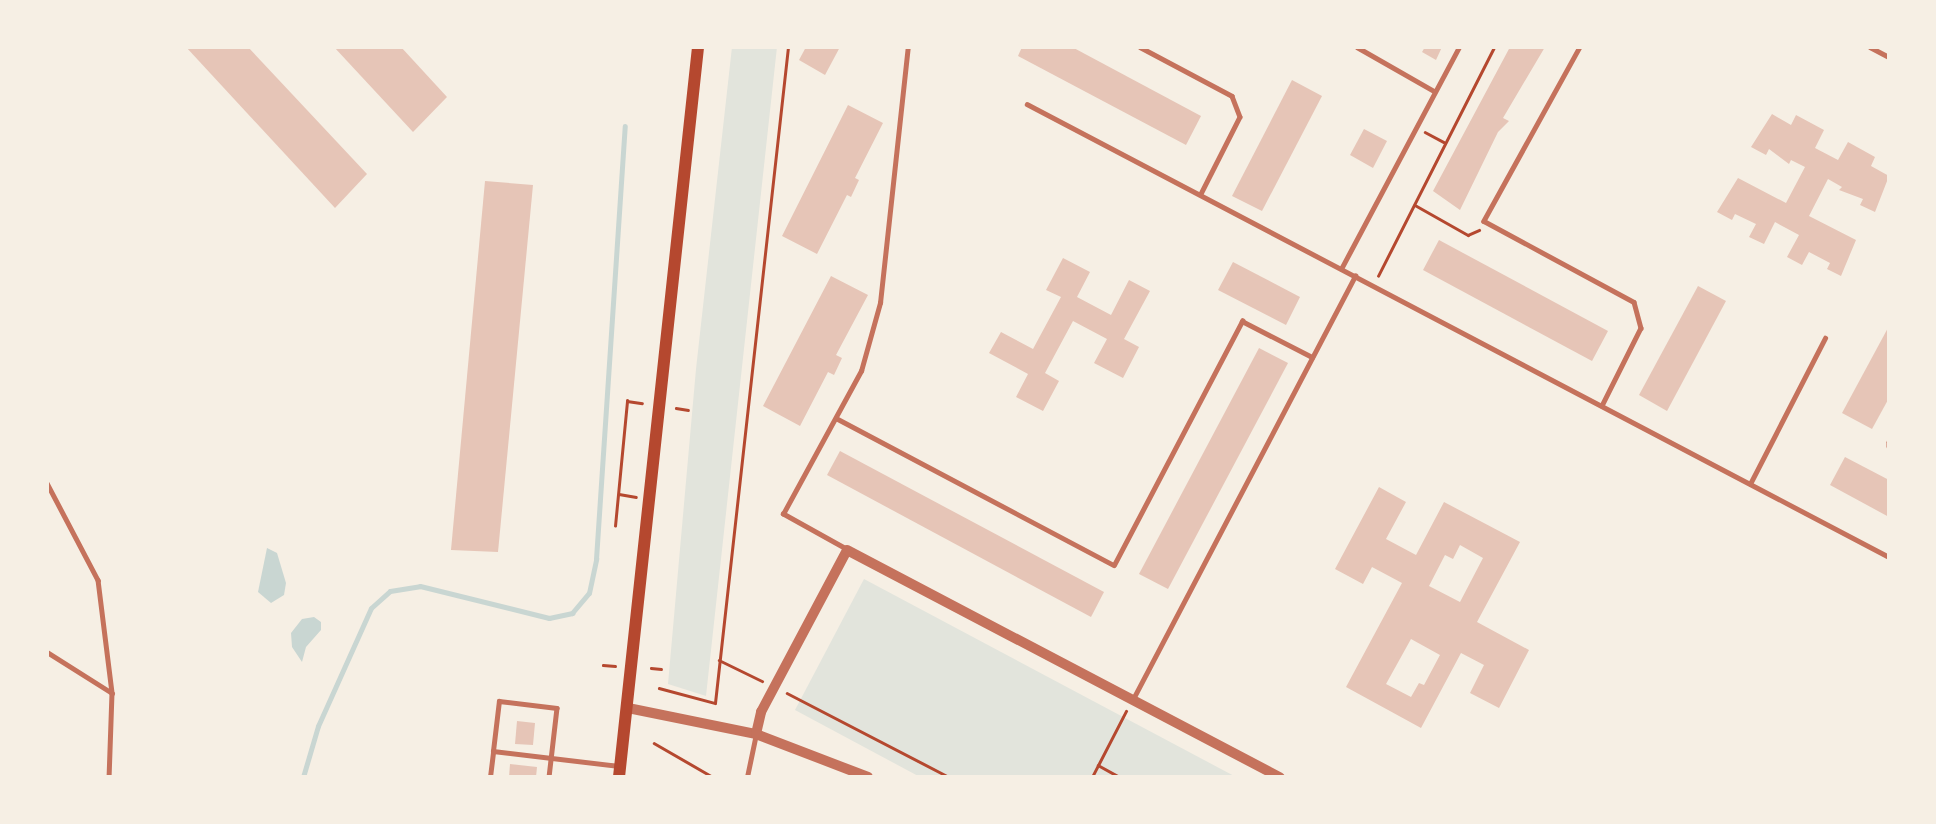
<!DOCTYPE html>
<style>
body{margin:0}
#map{position:relative;width:1936px;height:824px;overflow:hidden;background:#f6efe4;font-family:"Golos Text",sans-serif}
div>[style]{position:absolute}
.green>*{inset:0;background:#e2e4dc}
.water>*{inset:0;background:#c9d6d2}
.stream>*{height:5px;margin:-2.5px;padding:0 2.5px;transform-origin:2.5px;border-radius:2.5px;background:#c9d6d2}
.building>*{inset:0;background:#e6c5b7}
.path>*{height:2.5px;margin:-1.25px;padding:0 1.25px;transform-origin:1.25px;border-radius:1.25px;background:#b5482f}
.service>*{height:4.5px;margin:-2.25px;padding:0 2.25px;transform-origin:2.25px;border-radius:2.25px;background:#c5725c}
.tertiary>*{height:10px;margin:-5px;padding:0 5px;transform-origin:5px;border-radius:5px;background:#c5725c}
.secondary>*{height:12px;margin:-6px;padding:0 6px;transform-origin:6px;border-radius:6px;background:#b5482f}
span{translate:-50% -50%;white-space:nowrap;text-align:center;line-height:1.15;-webkit-text-stroke:7px #f6efe4;paint-order:stroke}
.frame{position:absolute;inset:0;border:49px solid #f6efe4;pointer-events:none}
</style>
<div id="map">
<div class="green">
<div style="clip-path:polygon(732px 47px,777px 47px,706px 696px,668px 684px,696px 369px)"></div>
<div style="clip-path:polygon(864px 579px,1236px 777px,920px 777px,795px 710px)"></div>
</div>
<div class="water">
<div style="clip-path:polygon(267px 548px,277px 553px,286px 583px,284px 595px,271px 603px,258px 592px)"></div>
<div style="clip-path:polygon(314px 617px,321px 622px,321px 630px,306px 647px,302px 662px,292px 647px,291px 633px,302px 619px)"></div>
</div>
<div class="stream">
<div style="left:303px;top:777px;width:53px;rotate:-73.6deg"></div>
<div style="left:318px;top:726px;width:129px;rotate:-65.8deg"></div>
<div style="left:371px;top:608px;width:25px;rotate:-42deg"></div>
<div style="left:390px;top:591px;width:30px;rotate:-9deg"></div>
<div style="left:420px;top:586px;width:133px;rotate:13.9deg"></div>
<div style="left:549px;top:618px;width:24px;rotate:-12deg"></div>
<div style="left:572px;top:613px;width:26px;rotate:-50deg"></div>
<div style="left:589px;top:593px;width:35px;rotate:-78deg"></div>
<div style="left:596px;top:559px;width:434px;rotate:-86.2deg"></div>
</div>
<div class="building">
<div style="clip-path:polygon(186px 47px,248px 47px,367px 174px,335px 208px)"></div>
<div style="clip-path:polygon(334px 47px,401px 47px,447px 97px,413px 132px)"></div>
<div style="clip-path:polygon(806px 47px,840px 47px,825px 75px,799px 60px)"></div>
<div style="clip-path:polygon(1022px 47px,1072px 47px,1201px 116px,1186px 145px,1018px 56px)"></div>
<div style="clip-path:polygon(1425px 47px,1442px 47px,1436px 60px,1422px 52px)"></div>
<div style="clip-path:polygon(1510px 47px,1545px 47px,1503px 118px,1509px 121px,1498px 132px,1460px 210px,1433px 191px)"></div>
<div style="clip-path:polygon(1292px 80px,1322px 96px,1262px 211px,1232px 196px)"></div>
<div style="clip-path:polygon(848px 105px,883px 123px,855px 178px,859px 180px,851px 197px,847px 195px,817px 254px,782px 236px)"></div>
<div style="clip-path:polygon(1772px 114px,1791px 125px,1796px 115px,1824px 130px,1815px 148px,1838px 160px,1848px 142px,1875px 157px,1871px 166px,1889px 176px,1875px 212px,1860px 205px,1863px 199px,1839px 190px,1842px 187px,1828px 179px,1809px 216px,1856px 240px,1841px 276px,1827px 269px,1830px 263px,1809px 252px,1802px 265px,1787px 257px,1799px 235px,1775px 222px,1764px 244px,1749px 237px,1756px 224px,1735px 214px,1732px 220px,1717px 212px,1738px 178px,1786px 203px,1805px 167px,1791px 160px,1789px 164px,1769px 149px,1766px 155px,1751px 147px)"></div>
<div style="clip-path:polygon(1364px 129px,1387px 141px,1373px 168px,1350px 155px)"></div>
<div style="clip-path:polygon(485px 181px,533px 185px,498px 552px,451px 550px)"></div>
<div style="clip-path:polygon(1439px 240px,1608px 331px,1592px 361px,1423px 270px)"></div>
<div style="clip-path:polygon(1063px 258px,1090px 272px,1077px 297px,1111px 315px,1129px 280px,1150px 291px,1124px 339px,1139px 347px,1123px 378px,1094px 363px,1107px 339px,1073px 321px,1045px 373px,1059px 381px,1043px 411px,1016px 397px,1028px 374px,989px 353px,1001px 332px,1033px 349px,1061px 297px,1046px 290px)"></div>
<div style="clip-path:polygon(1233px 262px,1300px 297px,1286px 325px,1218px 290px)"></div>
<div style="clip-path:polygon(831px 276px,868px 295px,836px 355px,842px 358px,834px 375px,828px 372px,800px 426px,763px 406px)"></div>
<div style="clip-path:polygon(1698px 286px,1726px 301px,1667px 411px,1639px 395px)"></div>
<div style="clip-path:polygon(1889px 326px,1889px 398px,1872px 429px,1842px 413px)"></div>
<div style="clip-path:polygon(1259px 348px,1288px 363px,1168px 589px,1139px 574px)"></div>
<div style="clip-path:polygon(840px 451px,1104px 592px,1091px 617px,827px 475px)"></div>
<div style="clip-path:polygon(1845px 457px,1889px 480px,1889px 517px,1830px 485px)"></div>
<div style="clip-path:polygon(evenodd,1379px 487px,1406px 502px,1386px 539px,1416px 555px,1444px 502px,1520px 542px,1477px 622px,1529px 650px,1499px 708px,1470px 693px,1484px 665px,1461px 653px,1421px 728px,1346px 687px,1402px 583px,1372px 567px,1363px 584px,1335px 569px,1379px 487px,1460px 545px,1483px 558px,1460px 602px,1429px 586px,1445px 555px,1453px 559px,1460px 545px,1379px 487px,1411px 639px,1440px 655px,1424px 685px,1419px 683px,1411px 697px,1386px 684px,1411px 639px)"></div>
<div style="clip-path:polygon(517px 721px,535px 723px,533px 745px,515px 744px)"></div>
<div style="clip-path:polygon(510px 764px,537px 767px,536px 777px,509px 777px)"></div>
</div>
<div class="path">
<div style="left:1425px;top:132px;width:21px;rotate:28deg"></div>
<div style="left:1415px;top:205px;width:61px;rotate:29.5deg"></div>
<div style="left:1468px;top:235px;width:12px;rotate:-24deg"></div>
<div style="left:1378px;top:276px;width:257px;rotate:-63.1deg"></div>
<div style="left:676px;top:408px;width:12px;rotate:9deg"></div>
<div style="left:619px;top:494px;width:17px;rotate:10deg"></div>
<div style="left:615px;top:526px;width:126px;rotate:-84.5deg"></div>
<div style="left:627px;top:401px;width:15px;rotate:8deg"></div>
<div style="left:719px;top:660px;width:48px;rotate:26deg"></div>
<div style="left:603px;top:665px;width:12px;rotate:5deg"></div>
<div style="left:651px;top:668px;width:10px;rotate:6deg"></div>
<div style="left:659px;top:688px;width:58px;rotate:15deg"></div>
<div style="left:715px;top:703px;width:660px;rotate:-83.65deg"></div>
<div style="left:787px;top:693px;width:182px;rotate:27.4deg"></div>
<div style="left:654px;top:743px;width:68px;rotate:30deg"></div>
<div style="left:1098px;top:765px;width:25px;rotate:29deg"></div>
<div style="left:1092px;top:777px;width:74px;rotate:-62.7deg"></div>
</div>
<div class="service">
<div style="left:1140px;top:47px;width:104px;rotate:28deg"></div>
<div style="left:1232px;top:96px;width:22px;rotate:69deg"></div>
<div style="left:1240px;top:117px;width:86px;rotate:116.9deg"></div>
<div style="left:1357px;top:47px;width:89px;rotate:29.7deg"></div>
<div style="left:1580px;top:47px;width:199px;rotate:118.9deg"></div>
<div style="left:1484px;top:221px;width:170px;rotate:28.4deg"></div>
<div style="left:1634px;top:302px;width:27px;rotate:75deg"></div>
<div style="left:1641px;top:328px;width:87px;rotate:116.6deg"></div>
<div style="left:1870px;top:47px;width:21px;rotate:28deg"></div>
<div style="left:1027px;top:104px;width:974px;rotate:27.72deg"></div>
<div style="left:1341px;top:269px;width:251px;rotate:-62deg"></div>
<div style="left:836px;top:418px;width:314px;rotate:27.9deg"></div>
<div style="left:1114px;top:565px;width:276px;rotate:-62.3deg"></div>
<div style="left:1242px;top:321px;width:79px;rotate:27.2deg"></div>
<div style="left:1889px;top:442px;width:4px;rotate:90deg"></div>
<div style="left:47px;top:483px;width:110px;rotate:62.3deg"></div>
<div style="left:98px;top:580px;width:114px;rotate:82.9deg"></div>
<div style="left:112px;top:693px;width:84px;rotate:92deg"></div>
<div style="left:1750px;top:484px;width:164px;rotate:-62.8deg"></div>
<div style="left:846px;top:549px;width:72px;rotate:-150.9deg"></div>
<div style="left:783px;top:514px;width:163px;rotate:-61.4deg"></div>
<div style="left:861px;top:371px;width:71px;rotate:-74.4deg"></div>
<div style="left:880px;top:303px;width:258px;rotate:-83.8deg"></div>
<div style="left:47px;top:652px;width:77px;rotate:32.2deg"></div>
<div style="left:1133px;top:699px;width:478px;rotate:-62.3deg"></div>
<div style="left:493px;top:751px;width:50px;rotate:-83.2deg"></div>
<div style="left:499px;top:701px;width:58px;rotate:6.9deg"></div>
<div style="left:557px;top:708px;width:69px;rotate:96.6deg"></div>
<div style="left:490px;top:777px;width:26px;rotate:-83deg"></div>
<div style="left:493px;top:751px;width:127px;rotate:6.8deg"></div>
<div style="left:747px;top:777px;width:44px;rotate:-78.2deg"></div>
</div>
<div class="tertiary">
<div style="left:628px;top:708px;width:131px;rotate:11.5deg"></div>
<div style="left:756px;top:734px;width:120px;rotate:21deg"></div>
<div style="left:756px;top:734px;width:23px;rotate:-77deg"></div>
<div style="left:761px;top:712px;width:183px;rotate:-62deg"></div>
<div style="left:847px;top:550px;width:489px;rotate:27.7deg"></div>
</div>
<div class="secondary">
<div style="left:619px;top:777px;width:734px;rotate:-83.82deg"></div>
</div>
<div class="frame"></div>
</div>
